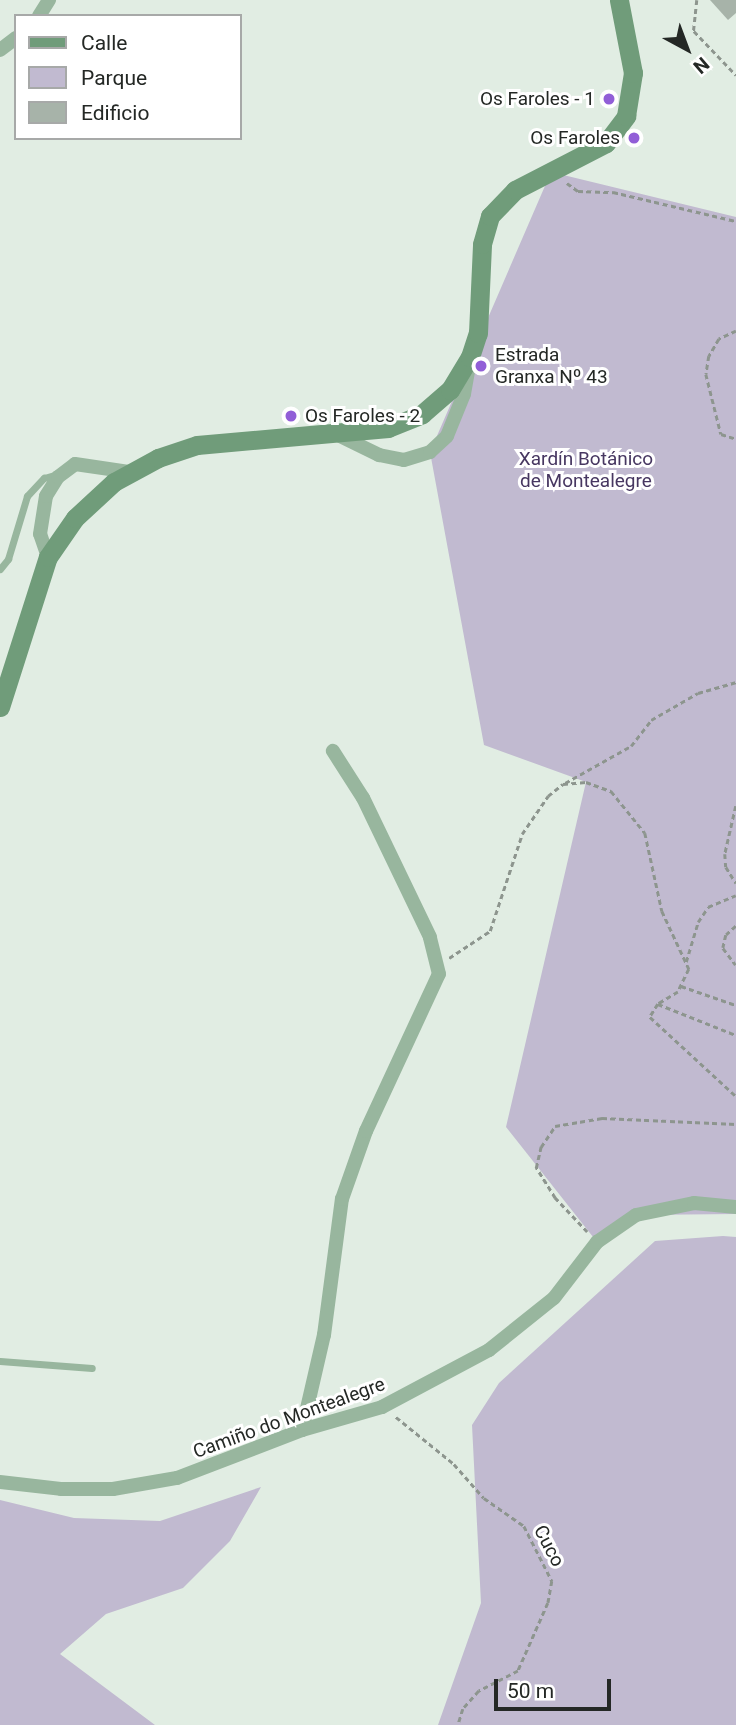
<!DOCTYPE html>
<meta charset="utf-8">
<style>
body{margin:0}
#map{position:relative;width:736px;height:1725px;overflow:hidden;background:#e1ede3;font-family:Roboto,sans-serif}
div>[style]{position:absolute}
.green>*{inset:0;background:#c1bad0}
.building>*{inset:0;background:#a7b3a9}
.path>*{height:2.5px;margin-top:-1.25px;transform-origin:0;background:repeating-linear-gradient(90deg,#8d958e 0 5px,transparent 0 8.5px)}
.lane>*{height:7px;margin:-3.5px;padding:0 3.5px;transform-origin:3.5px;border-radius:3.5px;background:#98b69e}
.street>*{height:14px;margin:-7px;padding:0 7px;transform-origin:7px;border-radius:7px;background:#98b69e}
.secondary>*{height:19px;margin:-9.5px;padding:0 9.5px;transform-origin:9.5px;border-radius:9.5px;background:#709c7a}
.dots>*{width:19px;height:19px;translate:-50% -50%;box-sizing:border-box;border:4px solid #fff;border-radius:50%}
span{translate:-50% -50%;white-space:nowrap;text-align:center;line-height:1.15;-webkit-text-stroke:6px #fff;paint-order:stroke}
.poi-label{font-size:19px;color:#242825}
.right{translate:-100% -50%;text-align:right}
.left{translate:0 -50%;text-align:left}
.park-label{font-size:19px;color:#473761}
.street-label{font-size:19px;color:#242825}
.legend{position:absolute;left:14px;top:14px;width:228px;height:126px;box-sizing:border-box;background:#fff;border:2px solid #a7a9a8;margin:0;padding:9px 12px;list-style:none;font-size:21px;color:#242825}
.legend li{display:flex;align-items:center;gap:14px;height:35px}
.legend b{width:35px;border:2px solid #a7a9a8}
.north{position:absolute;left:652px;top:14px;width:70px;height:70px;-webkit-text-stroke:5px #fff;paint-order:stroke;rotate:139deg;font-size:19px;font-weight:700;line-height:28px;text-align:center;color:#242825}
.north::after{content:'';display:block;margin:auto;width:24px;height:32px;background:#242825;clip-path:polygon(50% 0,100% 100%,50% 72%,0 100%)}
.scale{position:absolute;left:494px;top:1679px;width:117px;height:32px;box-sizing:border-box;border:4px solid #242825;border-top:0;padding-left:9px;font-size:21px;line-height:24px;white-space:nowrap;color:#242825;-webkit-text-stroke:5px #fff;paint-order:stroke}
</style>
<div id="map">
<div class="green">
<div style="clip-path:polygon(551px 172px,736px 217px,736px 1214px,636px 1215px,597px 1242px,506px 1127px,586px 782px,484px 745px,430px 452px)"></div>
<div style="clip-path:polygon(723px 1236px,736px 1237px,736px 1725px,438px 1725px,481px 1603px,472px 1425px,499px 1383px,655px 1241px)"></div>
<div style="clip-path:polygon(261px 1487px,230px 1541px,183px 1588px,106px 1614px,60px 1654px,155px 1725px,0 1725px,0 1500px,74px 1518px,160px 1521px)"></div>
</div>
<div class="building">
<div style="clip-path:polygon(710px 0,736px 0,736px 13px,728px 20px)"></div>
</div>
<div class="path">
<div style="left:697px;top:0;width:31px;rotate:96deg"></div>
<div style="left:694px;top:31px;width:61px;rotate:46.3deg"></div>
<div style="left:567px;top:183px;width:14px;rotate:36deg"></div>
<div style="left:578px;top:191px;width:35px;rotate:2deg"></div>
<div style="left:613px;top:192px;width:126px;rotate:13.3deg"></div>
<div style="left:736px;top:331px;width:19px;rotate:155deg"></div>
<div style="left:719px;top:339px;width:20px;rotate:120deg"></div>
<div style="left:709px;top:356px;width:18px;rotate:99deg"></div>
<div style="left:706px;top:374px;width:62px;rotate:76deg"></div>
<div style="left:721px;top:434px;width:16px;rotate:18deg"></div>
<div style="left:565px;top:783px;width:76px;rotate:-29.3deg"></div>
<div style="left:631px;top:746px;width:33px;rotate:-52deg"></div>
<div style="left:651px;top:720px;width:54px;rotate:-29.9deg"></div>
<div style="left:698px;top:693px;width:40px;rotate:-16deg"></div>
<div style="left:736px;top:806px;width:49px;rotate:102.9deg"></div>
<div style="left:725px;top:854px;width:13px;rotate:86deg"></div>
<div style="left:726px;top:867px;width:19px;rotate:58deg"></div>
<div style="left:736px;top:926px;width:13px;rotate:138deg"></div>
<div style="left:726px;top:935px;width:13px;rotate:103deg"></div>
<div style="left:723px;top:948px;width:21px;rotate:53deg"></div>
<div style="left:449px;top:958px;width:49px;rotate:-33.4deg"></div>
<div style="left:490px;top:931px;width:102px;rotate:-71.7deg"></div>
<div style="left:522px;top:834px;width:46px;rotate:-55.6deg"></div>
<div style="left:548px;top:796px;width:19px;rotate:-39deg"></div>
<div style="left:563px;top:784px;width:23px;rotate:-5deg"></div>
<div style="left:586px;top:782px;width:27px;rotate:20deg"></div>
<div style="left:611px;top:791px;width:54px;rotate:51deg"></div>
<div style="left:645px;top:833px;width:80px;rotate:77.7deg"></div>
<div style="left:662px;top:911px;width:64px;rotate:65deg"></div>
<div style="left:689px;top:969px;width:25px;rotate:116deg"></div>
<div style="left:678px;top:992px;width:23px;rotate:149deg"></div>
<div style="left:658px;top:1004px;width:15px;rotate:122deg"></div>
<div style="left:650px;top:1017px;width:117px;rotate:42.6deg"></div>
<div style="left:686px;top:962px;width:42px;rotate:-73.3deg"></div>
<div style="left:698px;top:922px;width:18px;rotate:-56deg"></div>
<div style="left:708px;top:907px;width:30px;rotate:-23deg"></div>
<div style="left:681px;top:986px;width:58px;rotate:19.1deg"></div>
<div style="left:658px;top:1004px;width:84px;rotate:21.7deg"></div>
<div style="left:587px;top:1232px;width:47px;rotate:-133.3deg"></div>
<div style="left:555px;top:1198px;width:36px;rotate:-122deg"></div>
<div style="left:536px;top:1168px;width:22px;rotate:-77deg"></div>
<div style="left:541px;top:1147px;width:25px;rotate:-56deg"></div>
<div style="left:555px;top:1126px;width:48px;rotate:-9.7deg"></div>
<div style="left:602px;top:1118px;width:134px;rotate:2.6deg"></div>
<div style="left:396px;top:1417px;width:75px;rotate:39deg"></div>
<div style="left:454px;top:1464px;width:45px;rotate:48.6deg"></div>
<div style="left:484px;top:1498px;width:49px;rotate:35deg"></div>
<div style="left:524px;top:1526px;width:62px;rotate:63deg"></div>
<div style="left:552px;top:1581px;width:22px;rotate:100deg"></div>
<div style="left:548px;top:1603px;width:74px;rotate:113.8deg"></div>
<div style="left:518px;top:1671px;width:44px;rotate:152.9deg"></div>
<div style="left:479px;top:1691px;width:24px;rotate:132deg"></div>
<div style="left:463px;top:1709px;width:17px;rotate:107deg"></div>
</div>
<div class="lane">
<div style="left:0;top:569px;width:13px;rotate:-51deg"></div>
<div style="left:8px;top:559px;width:66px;rotate:-73.2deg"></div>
<div style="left:27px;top:496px;width:25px;rotate:-47deg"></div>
<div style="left:44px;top:478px;width:15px;rotate:-16deg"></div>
<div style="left:0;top:1361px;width:92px;rotate:4.4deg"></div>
</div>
<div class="street">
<div style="left:39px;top:16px;width:19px;rotate:-58deg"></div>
<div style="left:0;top:50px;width:20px;rotate:-37deg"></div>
<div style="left:338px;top:435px;width:46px;rotate:26deg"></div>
<div style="left:379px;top:455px;width:25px;rotate:11deg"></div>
<div style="left:404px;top:460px;width:27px;rotate:-17deg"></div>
<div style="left:430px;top:452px;width:23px;rotate:-43deg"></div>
<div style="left:447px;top:436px;width:45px;rotate:-68deg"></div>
<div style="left:464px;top:394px;width:28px;rotate:-80deg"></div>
<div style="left:48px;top:557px;width:24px;rotate:-109deg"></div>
<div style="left:40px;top:534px;width:38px;rotate:-81deg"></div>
<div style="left:46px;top:496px;width:22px;rotate:-58deg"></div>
<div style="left:58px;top:477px;width:21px;rotate:-37deg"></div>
<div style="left:75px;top:464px;width:56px;rotate:8.3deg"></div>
<div style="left:302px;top:1430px;width:98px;rotate:-77deg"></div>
<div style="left:324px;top:1335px;width:137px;rotate:-82.5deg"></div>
<div style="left:342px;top:1199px;width:72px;rotate:-70.6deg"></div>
<div style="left:366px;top:1131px;width:173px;rotate:-65.1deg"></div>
<div style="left:439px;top:974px;width:38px;rotate:-104deg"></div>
<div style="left:430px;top:937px;width:154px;rotate:-115.7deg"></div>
<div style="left:363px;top:798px;width:56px;rotate:-122.6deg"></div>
<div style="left:0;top:1482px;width:61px;rotate:6.5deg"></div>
<div style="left:61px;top:1489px;width:52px"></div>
<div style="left:113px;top:1489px;width:65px;rotate:-9.8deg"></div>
<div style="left:177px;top:1478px;width:134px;rotate:-21deg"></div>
<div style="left:302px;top:1430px;width:83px;rotate:-16deg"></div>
<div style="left:382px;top:1407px;width:121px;rotate:-28deg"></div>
<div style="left:489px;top:1350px;width:83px;rotate:-38.7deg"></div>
<div style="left:554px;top:1298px;width:71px;rotate:-52.5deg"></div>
<div style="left:597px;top:1242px;width:47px;rotate:-34.7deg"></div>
<div style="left:636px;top:1215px;width:59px;rotate:-11.7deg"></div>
<div style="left:694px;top:1203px;width:42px;rotate:5.4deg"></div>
</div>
<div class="secondary">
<div style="left:0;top:707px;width:157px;rotate:-72.3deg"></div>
<div style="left:48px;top:557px;width:47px;rotate:-55.3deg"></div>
<div style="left:75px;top:518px;width:53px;rotate:-42.7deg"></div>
<div style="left:114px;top:482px;width:50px;rotate:-28.6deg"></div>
<div style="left:158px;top:458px;width:41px;rotate:-18.4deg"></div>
<div style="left:197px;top:445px;width:192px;rotate:-5.1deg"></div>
<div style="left:388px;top:428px;width:37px;rotate:-22deg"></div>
<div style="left:422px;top:414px;width:37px;rotate:-41deg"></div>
<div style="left:450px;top:390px;width:39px;rotate:-59deg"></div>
<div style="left:470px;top:357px;width:25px;rotate:-72deg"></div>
<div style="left:478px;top:333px;width:89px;rotate:-87.4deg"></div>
<div style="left:482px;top:244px;width:29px;rotate:-74deg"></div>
<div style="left:490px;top:216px;width:36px;rotate:-46deg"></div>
<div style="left:515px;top:190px;width:102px;rotate:-27.3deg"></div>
<div style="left:606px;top:143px;width:34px;rotate:-53deg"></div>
<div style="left:626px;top:116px;width:44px;rotate:-80.8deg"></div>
<div style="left:633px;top:73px;width:74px;rotate:-100.9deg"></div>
</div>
<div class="dots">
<div style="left:609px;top:99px;background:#915ed7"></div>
<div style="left:634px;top:138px;background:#915ed7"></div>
<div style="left:481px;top:366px;background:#915ed7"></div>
<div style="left:291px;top:416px;background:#915ed7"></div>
</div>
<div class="poi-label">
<span class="right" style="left:595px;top:99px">Os Faroles - 1</span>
<span class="right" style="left:620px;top:138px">Os Faroles</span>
<span class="left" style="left:495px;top:366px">Estrada<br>Granxa Nº 43</span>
<span class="left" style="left:305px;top:416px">Os Faroles - 2</span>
</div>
<div class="park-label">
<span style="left:586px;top:470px">Xardín Botánico<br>de Montealegre</span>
</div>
<div class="street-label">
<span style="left:289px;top:1418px;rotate:-20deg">Camiño do Montealegre</span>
<span style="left:549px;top:1546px;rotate:62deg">Cuco</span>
</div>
<ul class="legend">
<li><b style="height:9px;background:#709c7a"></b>Calle</li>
<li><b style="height:19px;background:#c1bad0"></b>Parque</li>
<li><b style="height:19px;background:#a7b3a9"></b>Edificio</li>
</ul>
<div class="north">N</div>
<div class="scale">50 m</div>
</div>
